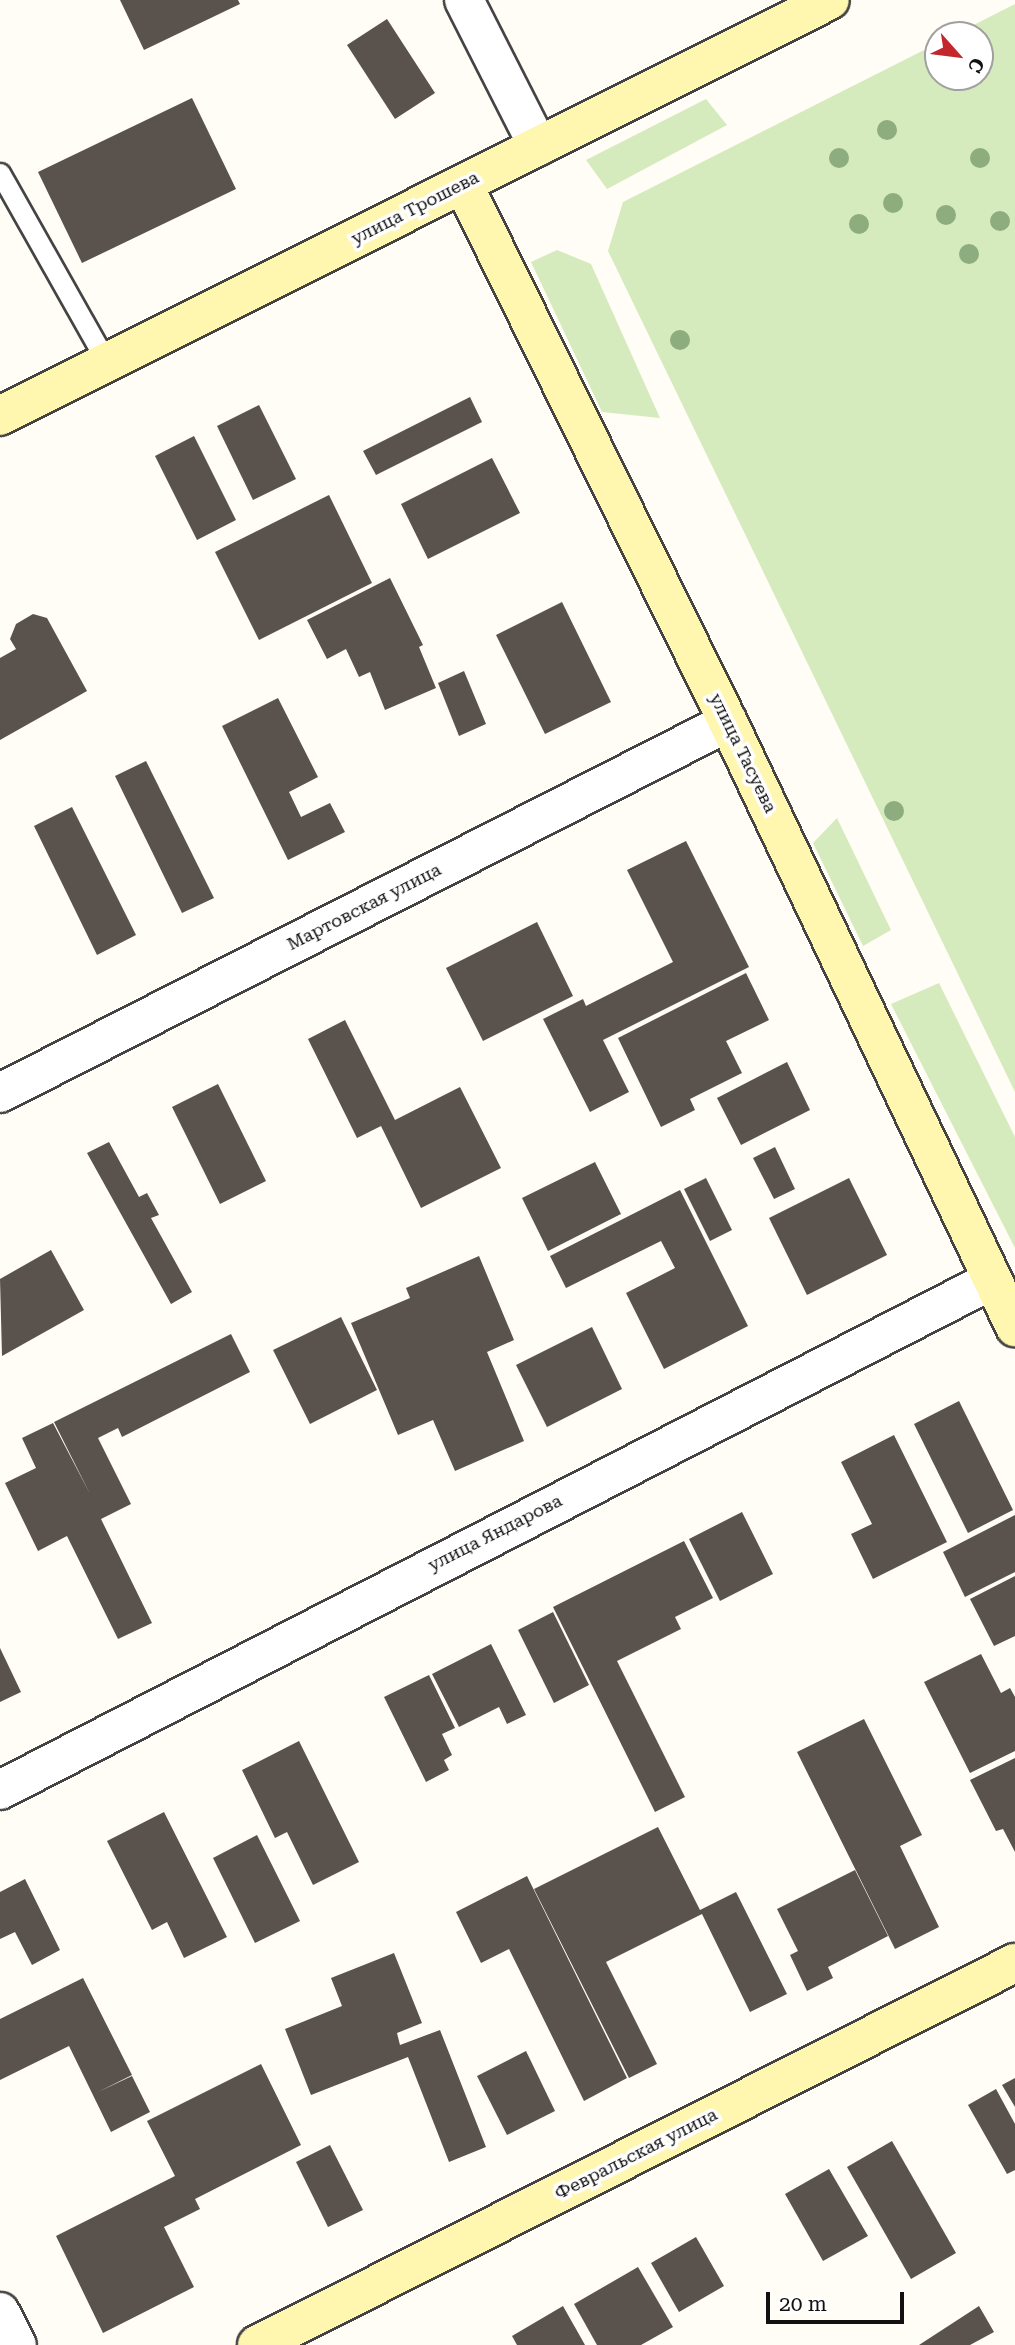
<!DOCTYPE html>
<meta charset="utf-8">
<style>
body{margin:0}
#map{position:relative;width:1015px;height:2345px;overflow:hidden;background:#fffdf5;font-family:"Roboto Serif",serif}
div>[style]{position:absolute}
.green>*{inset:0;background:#d5ebbd}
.building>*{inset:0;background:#5a524d}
.roads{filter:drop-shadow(2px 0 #444) drop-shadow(-2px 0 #444) drop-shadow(0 2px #444) drop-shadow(0 -2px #444)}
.lane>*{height:19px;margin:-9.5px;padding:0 9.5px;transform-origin:9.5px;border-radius:9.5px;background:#fff}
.street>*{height:38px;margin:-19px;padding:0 19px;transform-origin:19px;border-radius:19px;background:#fff}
.secondary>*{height:38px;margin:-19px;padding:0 19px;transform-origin:19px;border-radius:19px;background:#fff6b0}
.trees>*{width:20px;height:20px;margin:-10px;border-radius:50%;background:#8dad7f}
span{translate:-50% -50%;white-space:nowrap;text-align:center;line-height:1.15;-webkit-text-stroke:7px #fff;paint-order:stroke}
.street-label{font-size:18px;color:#111}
.north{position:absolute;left:924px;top:21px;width:70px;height:70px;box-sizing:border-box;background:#fff;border:2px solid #a0a0a0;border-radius:50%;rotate:118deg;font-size:19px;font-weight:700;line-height:28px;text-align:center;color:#111}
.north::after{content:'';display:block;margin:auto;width:24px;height:32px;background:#c4262e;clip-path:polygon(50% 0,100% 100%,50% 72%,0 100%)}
.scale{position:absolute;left:766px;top:2292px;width:138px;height:32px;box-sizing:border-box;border:4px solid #111;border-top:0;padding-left:9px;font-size:21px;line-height:24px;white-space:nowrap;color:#111;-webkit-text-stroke:5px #fff;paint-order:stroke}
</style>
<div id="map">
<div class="green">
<div style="clip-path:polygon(1015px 4px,1015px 1092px,608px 251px,623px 202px,938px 43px,938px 77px,980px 77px,980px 35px,954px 35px)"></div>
<div style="clip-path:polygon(706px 99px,727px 125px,607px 189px,586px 160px)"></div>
<div style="clip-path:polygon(557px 250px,591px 264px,660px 418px,602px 412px,531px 262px)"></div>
<div style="clip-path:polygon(837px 818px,891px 930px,863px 946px,813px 843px)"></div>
<div style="clip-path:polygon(939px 983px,1015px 1137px,1015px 1248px,891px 1004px)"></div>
</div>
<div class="building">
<div style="clip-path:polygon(120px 0,238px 0,240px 4px,144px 50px)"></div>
<div style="clip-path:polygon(387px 19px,435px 93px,395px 119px,347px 45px)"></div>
<div style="clip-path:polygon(192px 98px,236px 189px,82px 263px,38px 172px)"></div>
<div style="clip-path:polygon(470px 397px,482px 422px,376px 475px,363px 451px)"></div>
<div style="clip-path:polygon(259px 405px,296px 479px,253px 500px,217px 426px)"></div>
<div style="clip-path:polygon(194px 436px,236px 520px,197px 540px,155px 456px)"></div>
<div style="clip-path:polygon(492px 458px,520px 513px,428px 559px,401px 504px)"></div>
<div style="clip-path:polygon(329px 495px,372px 583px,259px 640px,215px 552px)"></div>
<div style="clip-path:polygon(390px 578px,423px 645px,419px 647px,436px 688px,385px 710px,370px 672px,359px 677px,346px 649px,327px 659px,307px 620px)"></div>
<div style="clip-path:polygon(562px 602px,611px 702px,545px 734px,496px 635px)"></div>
<div style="clip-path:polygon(33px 614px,47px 618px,87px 691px,0 740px,0 658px,16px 649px,10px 639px,16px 624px)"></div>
<div style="clip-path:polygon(464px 671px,486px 724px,459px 736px,438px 683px)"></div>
<div style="clip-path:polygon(278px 698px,318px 777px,289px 792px,301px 817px,330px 803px,345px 832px,288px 860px,222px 726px)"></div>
<div style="clip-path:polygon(146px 761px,214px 898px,182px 913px,115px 776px)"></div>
<div style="clip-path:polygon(72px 807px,136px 935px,97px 955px,34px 826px)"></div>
<div style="clip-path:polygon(686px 841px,749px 967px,603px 1040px,629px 1092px,590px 1112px,543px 1019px,583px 999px,586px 1006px,673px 962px,627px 870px)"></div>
<div style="clip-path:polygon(537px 922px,573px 996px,483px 1041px,446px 968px)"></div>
<div style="clip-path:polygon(746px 973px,769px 1020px,726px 1041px,742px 1073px,690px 1099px,695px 1110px,661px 1127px,618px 1038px)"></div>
<div style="clip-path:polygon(345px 1020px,395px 1120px,460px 1087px,501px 1168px,421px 1208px,381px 1126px,357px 1138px,308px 1039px)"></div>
<div style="clip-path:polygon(787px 1062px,810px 1110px,741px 1145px,717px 1098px)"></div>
<div style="clip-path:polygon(218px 1084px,266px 1181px,220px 1204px,172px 1107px)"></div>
<div style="clip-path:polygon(109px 1142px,139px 1197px,147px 1193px,159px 1215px,151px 1218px,192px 1292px,171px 1304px,87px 1153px)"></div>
<div style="clip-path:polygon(775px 1147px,795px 1189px,774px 1199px,753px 1158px)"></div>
<div style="clip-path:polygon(595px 1162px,621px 1214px,548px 1251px,522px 1198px)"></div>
<div style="clip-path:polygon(706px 1178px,732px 1230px,710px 1241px,684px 1189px)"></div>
<div style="clip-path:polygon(849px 1178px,887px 1255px,807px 1295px,769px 1218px)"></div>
<div style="clip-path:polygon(680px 1190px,748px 1326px,664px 1369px,626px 1293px,675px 1268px,661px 1241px,566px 1288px,550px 1256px)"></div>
<div style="clip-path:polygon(51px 1250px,84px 1310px,2px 1356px,0 1279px)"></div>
<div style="clip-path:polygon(479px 1256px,514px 1340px,487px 1352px,524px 1441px,455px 1471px,433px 1420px,398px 1435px,351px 1323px,410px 1298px,406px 1288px)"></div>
<div style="clip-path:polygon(341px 1317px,377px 1390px,310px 1424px,273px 1350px)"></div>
<div style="clip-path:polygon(592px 1327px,622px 1389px,547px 1427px,516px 1365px)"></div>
<div style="clip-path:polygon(231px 1334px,250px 1372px,122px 1437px,118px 1428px,98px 1438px,131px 1504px,101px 1519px,152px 1623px,118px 1639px,67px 1536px,38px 1551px,5px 1483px,36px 1468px,22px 1438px,53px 1423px,90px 1494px,54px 1422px)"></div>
<div style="clip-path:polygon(959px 1401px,1013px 1510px,968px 1533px,914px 1424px)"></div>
<div style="clip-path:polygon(894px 1435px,947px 1542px,873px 1579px,851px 1534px,872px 1524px,841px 1462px)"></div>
<div style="clip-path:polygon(742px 1512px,773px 1574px,720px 1601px,689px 1539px)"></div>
<div style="clip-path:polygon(1015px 1515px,1015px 1572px,965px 1597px,943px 1552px)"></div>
<div style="clip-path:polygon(684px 1541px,713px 1598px,675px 1617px,681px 1629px,617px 1661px,685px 1797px,655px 1812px,553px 1607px)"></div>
<div style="clip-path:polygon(1015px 1576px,1015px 1636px,994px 1646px,970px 1599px)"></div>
<div style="clip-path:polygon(553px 1612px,589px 1685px,554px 1703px,518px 1630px)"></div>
<div style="clip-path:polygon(491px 1644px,526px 1715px,507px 1724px,499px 1707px,459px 1727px,432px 1674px)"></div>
<div style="clip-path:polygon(0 1648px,21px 1692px,0 1702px)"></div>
<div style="clip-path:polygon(981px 1654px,1001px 1693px,1010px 1688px,1015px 1697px,1015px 1751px,970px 1773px,924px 1682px)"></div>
<div style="clip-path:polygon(429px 1675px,455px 1728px,442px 1734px,452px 1755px,444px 1760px,449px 1770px,426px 1782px,384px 1697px)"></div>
<div style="clip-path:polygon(864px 1719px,922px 1835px,900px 1846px,939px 1927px,895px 1949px,797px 1752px)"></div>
<div style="clip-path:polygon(299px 1741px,359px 1862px,313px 1885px,287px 1832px,275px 1838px,242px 1770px)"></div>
<div style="clip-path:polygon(1015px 1758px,1015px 1852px,1003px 1829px,996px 1831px,970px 1780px)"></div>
<div style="clip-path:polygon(164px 1812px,227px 1937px,184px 1958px,167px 1922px,152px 1930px,107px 1841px)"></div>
<div style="clip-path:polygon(658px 1827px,700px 1910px,736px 1892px,787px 1994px,750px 2012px,702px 1914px,606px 1962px,657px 2064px,629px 2078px,534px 1889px)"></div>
<div style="clip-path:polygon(257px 1835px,300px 1921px,255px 1943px,213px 1858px)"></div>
<div style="clip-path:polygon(855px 1870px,888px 1936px,828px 1967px,833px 1978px,807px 1991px,790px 1955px,798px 1951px,777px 1909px)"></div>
<div style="clip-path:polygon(527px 1876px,627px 2078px,584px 2101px,509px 1949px,481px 1963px,456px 1912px)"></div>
<div style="clip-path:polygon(25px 1879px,60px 1950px,32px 1965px,15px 1932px,0 1939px,0 1892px)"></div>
<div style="clip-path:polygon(394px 1953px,422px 2023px,397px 2033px,400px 2045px,440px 2030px,486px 2147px,449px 2162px,408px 2057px,311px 2095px,285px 2029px,342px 2006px,331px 1978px)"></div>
<div style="clip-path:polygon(83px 1978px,132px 2075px,98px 2092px,132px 2076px,150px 2112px,111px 2132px,69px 2046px,0 2080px,0 2019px)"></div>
<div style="clip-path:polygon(526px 2051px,555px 2111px,507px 2135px,477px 2076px)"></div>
<div style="clip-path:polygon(261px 2064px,301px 2145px,195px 2199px,200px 2209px,164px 2227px,194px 2287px,103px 2333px,56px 2236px,175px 2176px,147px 2121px)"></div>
<div style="clip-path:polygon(1015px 2078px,1015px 2107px,1002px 2085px)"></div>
<div style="clip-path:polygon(996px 2089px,1015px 2124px,1015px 2170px,1007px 2174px,968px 2105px)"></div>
<div style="clip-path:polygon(892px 2141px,956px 2253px,911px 2279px,847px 2167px)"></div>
<div style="clip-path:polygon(330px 2145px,363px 2210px,328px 2227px,296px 2162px)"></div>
<div style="clip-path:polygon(829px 2169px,868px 2236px,823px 2261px,785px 2194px)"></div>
<div style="clip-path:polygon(696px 2237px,724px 2286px,679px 2312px,651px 2263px)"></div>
<div style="clip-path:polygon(638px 2267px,673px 2327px,641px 2345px,597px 2345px,574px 2304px)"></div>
<div style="clip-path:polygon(563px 2306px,585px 2345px,517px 2345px,512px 2336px)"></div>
<div style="clip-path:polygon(979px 2306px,994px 2332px,970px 2345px,919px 2345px)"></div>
</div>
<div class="roads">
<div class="lane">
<div style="left:0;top:173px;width:218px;rotate:60.6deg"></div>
</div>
<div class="street">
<div style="left:464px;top:0;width:164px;rotate:63.1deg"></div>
<div style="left:0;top:1093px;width:817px;rotate:-27deg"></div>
<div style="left:0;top:1790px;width:1115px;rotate:-27.21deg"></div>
<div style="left:0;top:2312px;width:37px;rotate:63deg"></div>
</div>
<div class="secondary">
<div style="left:463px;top:184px;width:600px;rotate:63.78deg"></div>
<div style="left:728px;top:722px;width:670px;rotate:64.62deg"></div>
<div style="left:0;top:416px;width:928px;rotate:-26.62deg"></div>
<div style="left:257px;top:2345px;width:849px;rotate:-26.75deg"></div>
</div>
</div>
<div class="trees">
<div style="left:887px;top:130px"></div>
<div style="left:839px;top:158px"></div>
<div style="left:980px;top:158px"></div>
<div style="left:893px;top:203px"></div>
<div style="left:946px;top:215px"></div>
<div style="left:1000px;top:221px"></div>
<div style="left:859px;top:224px"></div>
<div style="left:969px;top:254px"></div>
<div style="left:680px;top:340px"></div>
<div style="left:894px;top:811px"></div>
</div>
<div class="street-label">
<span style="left:415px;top:208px;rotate:-27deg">улица Трошева</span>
<span style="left:743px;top:753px;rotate:64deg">улица Тасуева</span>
<span style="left:364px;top:907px;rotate:-27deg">Мартовская улица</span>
<span style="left:495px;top:1533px;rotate:-27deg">улица Яндарова</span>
<span style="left:636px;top:2154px;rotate:-27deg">Февральская улица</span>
</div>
<div class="north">С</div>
<div class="scale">20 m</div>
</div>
